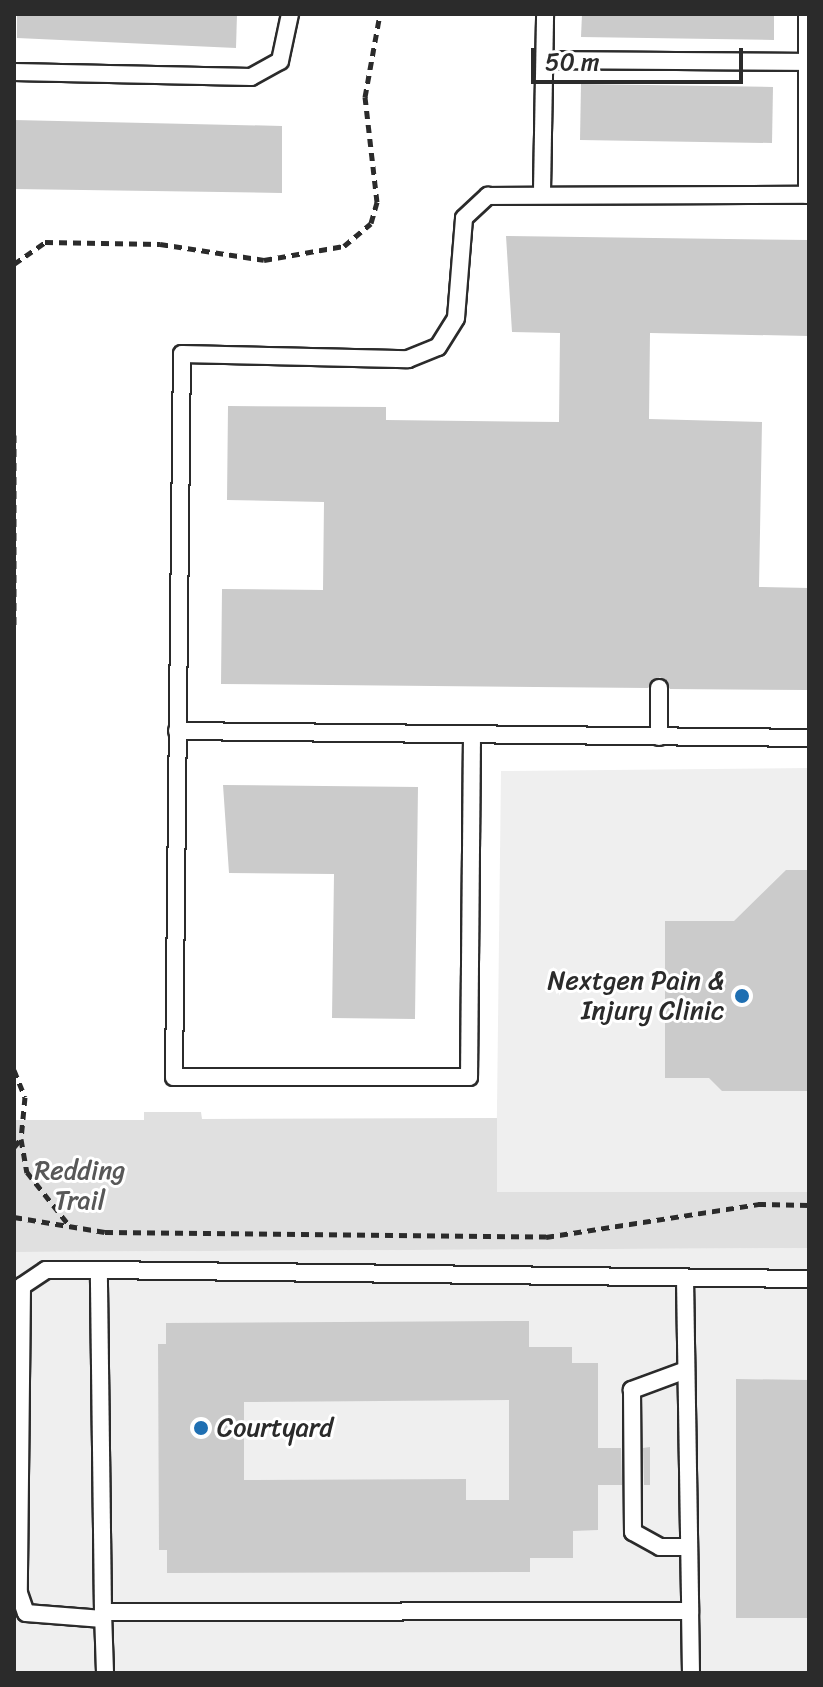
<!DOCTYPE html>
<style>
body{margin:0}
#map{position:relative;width:823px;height:1687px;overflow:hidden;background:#fff;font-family:Sriracha,sans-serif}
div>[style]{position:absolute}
.built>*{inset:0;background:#efefef}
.green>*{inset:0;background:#e0e0e0}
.building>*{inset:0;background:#cbcbcb}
.path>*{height:5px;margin-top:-2.5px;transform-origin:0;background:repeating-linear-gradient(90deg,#2b2b2b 0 8px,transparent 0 14px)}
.roads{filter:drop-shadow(2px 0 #2b2b2b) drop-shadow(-2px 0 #2b2b2b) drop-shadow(0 2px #2b2b2b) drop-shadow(0 -2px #2b2b2b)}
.lane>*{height:16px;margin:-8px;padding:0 8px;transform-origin:8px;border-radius:8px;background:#fff}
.dots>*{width:22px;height:22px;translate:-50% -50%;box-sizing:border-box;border:4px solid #fff;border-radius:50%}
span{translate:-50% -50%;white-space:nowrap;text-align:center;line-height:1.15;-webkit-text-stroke:6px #fff;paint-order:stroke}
.poi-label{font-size:26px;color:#2b2b2b}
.right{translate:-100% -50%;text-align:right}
.left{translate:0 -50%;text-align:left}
.park-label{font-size:26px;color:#585858}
.frame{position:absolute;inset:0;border:16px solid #2b2b2b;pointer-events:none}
.scale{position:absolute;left:531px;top:48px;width:212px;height:36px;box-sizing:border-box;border:4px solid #2b2b2b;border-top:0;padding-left:10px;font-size:24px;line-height:28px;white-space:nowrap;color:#2b2b2b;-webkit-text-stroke:6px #fff;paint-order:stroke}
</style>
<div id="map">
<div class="built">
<div style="clip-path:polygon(809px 768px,809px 1192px,496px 1192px,501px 771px)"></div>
<div style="clip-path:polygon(809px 1248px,809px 1673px,14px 1673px,14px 1252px)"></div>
</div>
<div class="green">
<div style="clip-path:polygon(144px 1112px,201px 1112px,202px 1119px,497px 1118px,497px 1192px,809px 1192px,809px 1248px,14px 1252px,14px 1120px,144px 1120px)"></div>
</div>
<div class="building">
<div style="clip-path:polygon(17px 14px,237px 14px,236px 48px,17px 38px)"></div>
<div style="clip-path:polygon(582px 14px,774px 14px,774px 40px,581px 37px)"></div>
<div style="clip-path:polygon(581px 84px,773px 87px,772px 143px,580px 140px)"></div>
<div style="clip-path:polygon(14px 120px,282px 126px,282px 193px,14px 189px)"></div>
<div style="clip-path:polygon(506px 236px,809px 240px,809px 336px,650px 333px,649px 419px,762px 422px,759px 587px,809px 588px,809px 690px,670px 689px,660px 677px,648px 688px,221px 684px,222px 589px,323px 590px,324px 502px,227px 500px,228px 406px,386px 407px,386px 420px,559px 422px,560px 333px,512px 332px)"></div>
<div style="clip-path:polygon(223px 785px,418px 787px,415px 1019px,332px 1018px,334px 874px,229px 873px)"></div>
<div style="clip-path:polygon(786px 870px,809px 870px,809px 1091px,722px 1091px,709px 1078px,665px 1078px,665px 921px,734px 921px)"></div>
<div style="clip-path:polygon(evenodd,529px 1321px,529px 1347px,572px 1347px,572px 1363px,598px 1363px,598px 1448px,621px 1448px,622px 1485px,598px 1485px,598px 1530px,573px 1531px,573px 1558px,530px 1558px,530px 1572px,167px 1573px,167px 1550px,159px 1550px,158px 1344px,166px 1344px,166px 1323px,529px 1321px,509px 1400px,509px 1500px,466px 1500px,466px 1479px,244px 1480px,244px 1402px,509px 1400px)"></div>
<div style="clip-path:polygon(736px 1379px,809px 1380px,809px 1618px,736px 1618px)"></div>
<div style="clip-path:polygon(650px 1447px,650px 1485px,644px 1485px,643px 1448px)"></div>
</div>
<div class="path">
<div style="left:14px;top:264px;width:38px;rotate:-35deg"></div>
<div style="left:45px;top:242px;width:115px;rotate:1deg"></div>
<div style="left:160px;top:244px;width:105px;rotate:8.7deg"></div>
<div style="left:264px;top:260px;width:81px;rotate:-9.9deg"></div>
<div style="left:344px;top:246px;width:35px;rotate:-40deg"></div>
<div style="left:371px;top:223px;width:22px;rotate:-74deg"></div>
<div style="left:377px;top:202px;width:106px;rotate:-96.5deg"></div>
<div style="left:365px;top:97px;width:84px;rotate:-79.8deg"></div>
<div style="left:14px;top:435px;width:193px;rotate:90deg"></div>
<div style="left:14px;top:1070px;width:29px;rotate:68deg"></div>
<div style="left:25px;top:1097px;width:42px;rotate:95.4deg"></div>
<div style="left:14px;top:1147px;width:11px;rotate:-49deg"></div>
<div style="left:21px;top:1139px;width:34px;rotate:80deg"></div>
<div style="left:27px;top:1172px;width:66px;rotate:51.7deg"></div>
<div style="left:14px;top:1217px;width:92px;rotate:9.4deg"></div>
<div style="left:105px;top:1232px;width:441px;rotate:0.6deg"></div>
<div style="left:546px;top:1237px;width:215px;rotate:-8.8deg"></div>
<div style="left:758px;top:1204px;width:51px;rotate:1.1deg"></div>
</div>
<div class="roads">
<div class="lane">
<div style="left:807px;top:14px;width:181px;rotate:90deg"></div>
<div style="left:545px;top:60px;width:262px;rotate:0.4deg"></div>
<div style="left:14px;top:72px;width:237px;rotate:1.2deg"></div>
<div style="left:251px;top:77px;width:33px;rotate:-29deg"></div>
<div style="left:280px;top:61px;width:48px;rotate:-78deg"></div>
<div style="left:542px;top:191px;width:177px;rotate:-89deg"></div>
<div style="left:659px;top:688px;width:49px;rotate:90deg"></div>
<div style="left:177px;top:731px;width:632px;rotate:0.63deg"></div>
<div style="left:472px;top:736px;width:341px;rotate:90.5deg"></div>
<div style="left:469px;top:1077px;width:295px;rotate:180deg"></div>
<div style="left:174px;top:1077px;width:723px;rotate:-89.37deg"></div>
<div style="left:182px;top:354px;width:226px;rotate:1.3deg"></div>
<div style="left:408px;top:359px;width:32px;rotate:-22deg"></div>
<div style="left:438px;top:347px;width:34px;rotate:-58deg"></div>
<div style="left:456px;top:318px;width:100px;rotate:-85.4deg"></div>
<div style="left:464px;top:218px;width:33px;rotate:-43deg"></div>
<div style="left:488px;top:196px;width:321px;rotate:-0.2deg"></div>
<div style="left:99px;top:1270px;width:53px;rotate:180deg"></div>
<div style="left:46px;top:1270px;width:29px;rotate:146deg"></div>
<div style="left:22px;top:1286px;width:307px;rotate:90.6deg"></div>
<div style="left:19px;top:1593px;width:21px;rotate:71deg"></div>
<div style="left:26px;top:1613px;width:77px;rotate:4.5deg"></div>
<div style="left:685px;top:1278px;width:333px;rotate:89.1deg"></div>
<div style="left:686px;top:1370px;width:58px;rotate:159.7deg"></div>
<div style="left:632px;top:1390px;width:142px;rotate:89.6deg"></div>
<div style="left:633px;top:1532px;width:31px;rotate:29deg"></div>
<div style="left:660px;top:1547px;width:29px"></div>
<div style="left:103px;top:1612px;width:61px;rotate:88.1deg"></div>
<div style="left:691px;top:1673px;width:62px;rotate:-90.9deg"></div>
<div style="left:690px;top:1611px;width:587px;rotate:179.9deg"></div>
<div style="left:103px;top:1612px;width:342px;rotate:-90.7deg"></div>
<div style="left:99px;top:1270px;width:710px;rotate:0.73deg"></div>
</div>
</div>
<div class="dots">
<div style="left:742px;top:996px;background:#1f6fb2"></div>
<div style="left:201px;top:1428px;background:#1f6fb2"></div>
</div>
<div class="poi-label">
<span class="right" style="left:724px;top:996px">Nextgen Pain &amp;<br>Injury Clinic</span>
<span class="left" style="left:217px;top:1428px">Courtyard</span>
</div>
<div class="park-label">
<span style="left:80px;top:1186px">Redding<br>Trail</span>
</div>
<div class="frame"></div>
<div class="scale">50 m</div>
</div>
